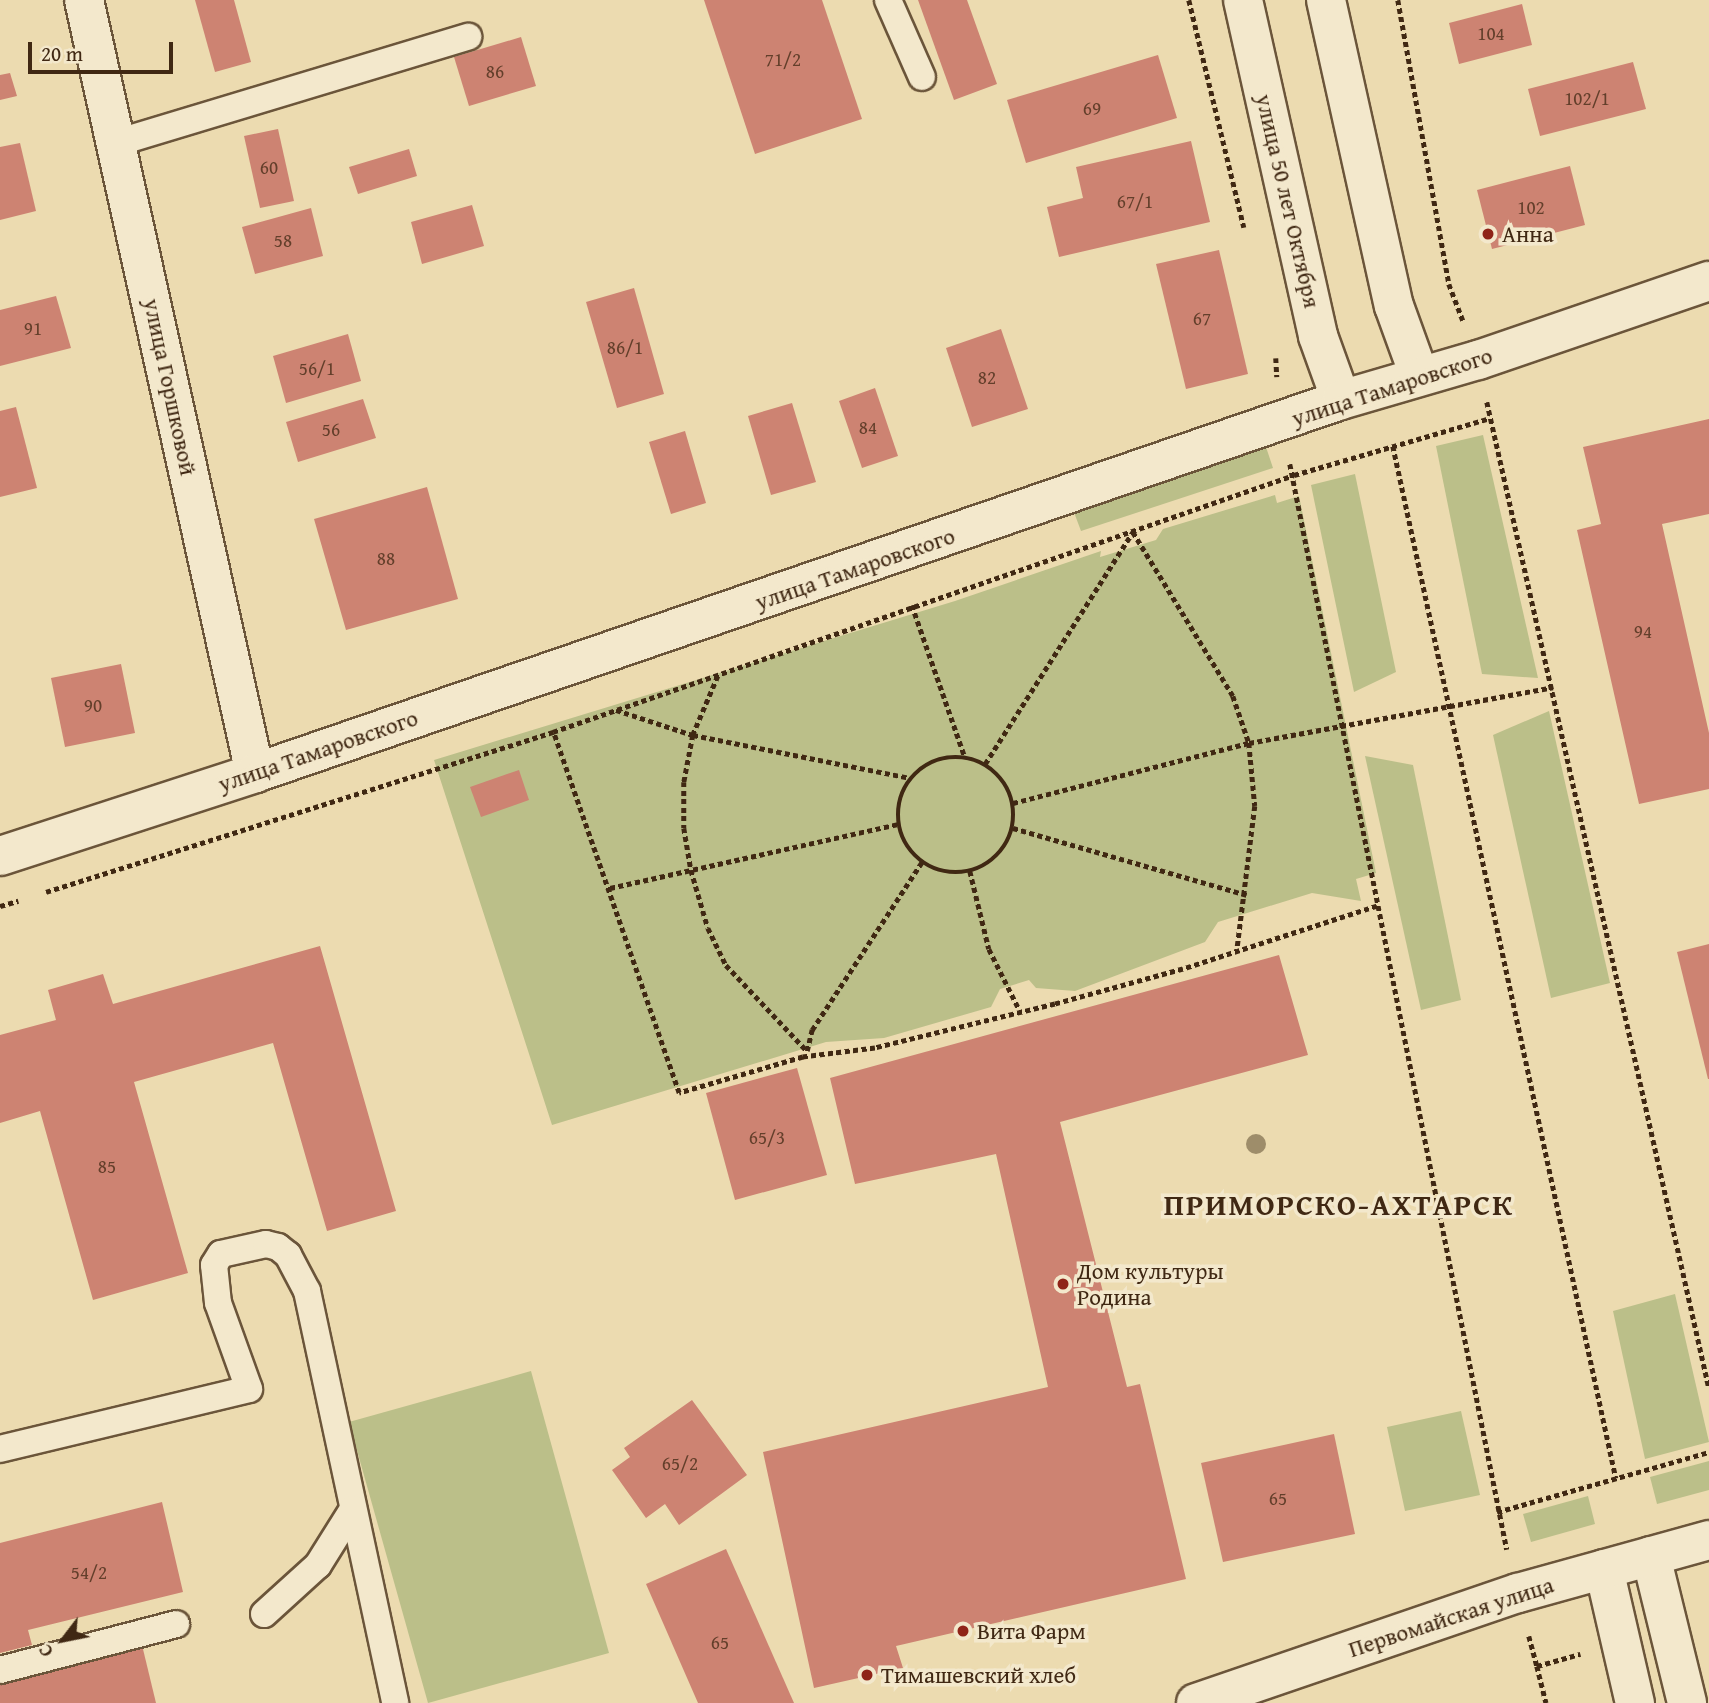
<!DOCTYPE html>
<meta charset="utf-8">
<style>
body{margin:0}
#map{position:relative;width:1709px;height:1703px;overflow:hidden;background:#ecdbb0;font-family:"Gentium Book Plus",serif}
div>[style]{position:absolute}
.green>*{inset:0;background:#bbbf89}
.building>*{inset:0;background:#cd8372}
.path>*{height:4.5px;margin-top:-2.25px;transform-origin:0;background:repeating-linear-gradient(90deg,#402813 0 5px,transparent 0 8.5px)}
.path>.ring{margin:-2.25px;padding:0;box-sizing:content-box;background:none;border:4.5px solid #402813;border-radius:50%}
.roads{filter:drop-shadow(2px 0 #6b553a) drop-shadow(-2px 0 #6b553a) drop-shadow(0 2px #6b553a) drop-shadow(0 -2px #6b553a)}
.lane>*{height:26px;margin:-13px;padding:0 13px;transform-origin:13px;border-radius:13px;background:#f3e8cc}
.street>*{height:38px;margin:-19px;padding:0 19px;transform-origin:19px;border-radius:19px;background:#f3e8cc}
.trees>*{width:20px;height:20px;margin:-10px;border-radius:50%;background:#9e8d6a}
.dots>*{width:19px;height:19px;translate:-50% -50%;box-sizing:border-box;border:4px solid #f3e8cc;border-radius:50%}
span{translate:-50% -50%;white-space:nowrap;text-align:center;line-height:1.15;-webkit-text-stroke:7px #f3e8cc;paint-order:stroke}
.number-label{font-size:19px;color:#633f2b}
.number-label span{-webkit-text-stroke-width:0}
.street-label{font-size:23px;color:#402813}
.poi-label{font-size:23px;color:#402813}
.left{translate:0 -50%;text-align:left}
.district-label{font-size:30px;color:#402813;font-weight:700;letter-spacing:2px}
.north{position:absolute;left:28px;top:1605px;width:70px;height:70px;-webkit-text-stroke:5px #f3e8cc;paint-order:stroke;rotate:238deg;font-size:19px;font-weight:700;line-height:28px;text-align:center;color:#402813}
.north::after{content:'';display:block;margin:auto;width:24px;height:32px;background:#402813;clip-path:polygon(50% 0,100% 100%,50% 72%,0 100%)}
.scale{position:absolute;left:28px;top:42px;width:145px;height:32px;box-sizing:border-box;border:4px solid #402813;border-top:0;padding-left:9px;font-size:21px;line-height:24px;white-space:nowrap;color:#402813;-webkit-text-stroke:5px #f3e8cc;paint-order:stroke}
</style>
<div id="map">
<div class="green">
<div style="clip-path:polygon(1483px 435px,1538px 678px,1482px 674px,1436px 446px)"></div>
<div style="clip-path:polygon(1265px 444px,1273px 468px,1081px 531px,1072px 507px)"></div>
<div style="clip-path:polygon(1355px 474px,1396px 672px,1354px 692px,1311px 485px)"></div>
<div style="clip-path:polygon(1275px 495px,1277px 503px,1299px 496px,1376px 873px,1356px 879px,1361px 901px,1312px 893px,1218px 922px,1205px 942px,1075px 991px,1036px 988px,1029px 980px,1000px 989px,991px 1007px,884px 1038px,826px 1042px,552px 1125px,434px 760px,955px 601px,1101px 551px,1100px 557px,1156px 540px,1163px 529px)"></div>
<div style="clip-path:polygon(1549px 711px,1610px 983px,1551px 998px,1493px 735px)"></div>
<div style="clip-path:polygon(1365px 756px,1413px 765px,1461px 1000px,1421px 1010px)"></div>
<div style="clip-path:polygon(1675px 1294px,1709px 1442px,1645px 1459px,1613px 1311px)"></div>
<div style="clip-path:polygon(531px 1371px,609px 1653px,428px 1703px,349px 1422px)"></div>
<div style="clip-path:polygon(1461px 1411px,1480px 1495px,1405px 1511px,1387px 1427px)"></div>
<div style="clip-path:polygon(1709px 1461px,1709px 1490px,1657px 1504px,1650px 1477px)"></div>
<div style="clip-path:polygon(1588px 1496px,1595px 1524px,1531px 1542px,1523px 1514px)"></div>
</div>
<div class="building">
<div style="clip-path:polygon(195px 0,234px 0,251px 62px,215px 72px)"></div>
<div style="clip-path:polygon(704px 0,822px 0,862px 119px,755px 154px)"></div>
<div style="clip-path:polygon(918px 0,967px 0,997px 84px,954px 100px)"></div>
<div style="clip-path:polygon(1522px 4px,1532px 45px,1459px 64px,1449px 23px)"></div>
<div style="clip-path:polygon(521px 37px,536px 86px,469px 106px,454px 57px)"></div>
<div style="clip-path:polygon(1158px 55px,1177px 118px,1026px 163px,1007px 100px)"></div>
<div style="clip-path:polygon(1633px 62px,1646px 109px,1540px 136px,1528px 89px)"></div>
<div style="clip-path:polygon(10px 73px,17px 96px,0 100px,0 75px)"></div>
<div style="clip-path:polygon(278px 129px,294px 201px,260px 208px,244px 136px)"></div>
<div style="clip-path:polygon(1191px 141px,1210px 222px,1059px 257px,1047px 207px,1083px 198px,1076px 167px)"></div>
<div style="clip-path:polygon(20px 143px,36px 211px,0 220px,0 147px)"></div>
<div style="clip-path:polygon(409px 149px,417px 176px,358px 194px,349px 167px)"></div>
<div style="clip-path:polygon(1570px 166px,1585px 225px,1492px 249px,1477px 190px)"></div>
<div style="clip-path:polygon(472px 205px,484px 246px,422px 264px,411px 222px)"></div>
<div style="clip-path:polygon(311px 208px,323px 256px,255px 274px,242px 227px)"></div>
<div style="clip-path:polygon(1219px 250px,1248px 374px,1186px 389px,1156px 264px)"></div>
<div style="clip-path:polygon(634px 288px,664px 394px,617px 408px,586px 302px)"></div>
<div style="clip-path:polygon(56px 296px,71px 348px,0 366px,0 310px)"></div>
<div style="clip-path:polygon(1001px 329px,1028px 409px,972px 427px,946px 348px)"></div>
<div style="clip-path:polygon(348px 334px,361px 381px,286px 403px,273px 356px)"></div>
<div style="clip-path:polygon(875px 388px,898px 456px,862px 468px,839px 401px)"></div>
<div style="clip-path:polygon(363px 399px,376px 438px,298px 462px,286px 422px)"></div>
<div style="clip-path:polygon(792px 403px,816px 482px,771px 495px,748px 416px)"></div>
<div style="clip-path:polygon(16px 407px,37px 488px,0 497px,0 411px)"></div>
<div style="clip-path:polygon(1709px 419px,1709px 514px,1662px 524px,1709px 733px,1709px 789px,1639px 804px,1577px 530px,1601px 524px,1583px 447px)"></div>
<div style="clip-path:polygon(685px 431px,706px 503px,671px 514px,649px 442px)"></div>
<div style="clip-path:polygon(427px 487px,458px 599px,346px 630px,314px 519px)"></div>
<div style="clip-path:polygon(121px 664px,135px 733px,65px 747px,51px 678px)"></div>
<div style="clip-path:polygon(519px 770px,529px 800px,481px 817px,470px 787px)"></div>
<div style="clip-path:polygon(1709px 944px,1709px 1079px,1708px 1079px,1677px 952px)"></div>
<div style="clip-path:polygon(320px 946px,396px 1211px,327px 1231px,273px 1043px,134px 1082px,188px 1273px,93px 1300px,40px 1111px,0 1123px,0 1035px,56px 1020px,48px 990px,103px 974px,113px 1004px)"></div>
<div style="clip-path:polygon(1279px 955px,1308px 1055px,1060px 1122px,1127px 1387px,1140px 1384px,1186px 1579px,896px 1646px,903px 1668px,814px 1688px,763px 1452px,1048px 1387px,996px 1154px,855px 1184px,830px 1078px)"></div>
<div style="clip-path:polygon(797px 1068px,827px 1175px,735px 1200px,706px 1093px)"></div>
<div style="clip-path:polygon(692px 1400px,747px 1475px,679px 1525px,665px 1504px,646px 1518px,612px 1470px,630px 1457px,624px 1448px)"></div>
<div style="clip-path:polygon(1334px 1434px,1355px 1534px,1223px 1562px,1201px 1463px)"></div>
<div style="clip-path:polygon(162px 1502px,183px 1592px,28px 1630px,32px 1645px,0 1653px,0 1543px)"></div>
<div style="clip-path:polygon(726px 1549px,794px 1703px,698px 1703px,646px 1584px)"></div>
<div style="clip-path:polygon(142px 1645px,156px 1703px,0 1703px,0 1680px)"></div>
</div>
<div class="path">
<div style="left:1189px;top:0;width:234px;rotate:76.4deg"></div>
<div style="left:1398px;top:0;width:289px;rotate:79.8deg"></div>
<div style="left:1449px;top:284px;width:39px;rotate:69deg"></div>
<div style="left:1276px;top:358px;width:19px;rotate:87deg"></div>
<div style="left:1487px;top:402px;width:1011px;rotate:77.31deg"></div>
<div style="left:1393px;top:446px;width:1056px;rotate:77.81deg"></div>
<div style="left:1290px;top:464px;width:1107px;rotate:78.7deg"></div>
<div style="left:912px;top:605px;width:161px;rotate:70.8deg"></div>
<div style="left:718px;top:676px;width:64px;rotate:113deg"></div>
<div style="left:693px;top:735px;width:48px;rotate:100.8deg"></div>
<div style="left:684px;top:782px;width:46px;rotate:90deg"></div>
<div style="left:684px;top:828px;width:43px;rotate:80.5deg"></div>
<div style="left:691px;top:870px;width:60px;rotate:73.7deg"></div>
<div style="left:708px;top:928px;width:41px;rotate:64.1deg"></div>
<div style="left:726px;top:965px;width:118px;rotate:46.7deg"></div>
<div style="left:616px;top:710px;width:81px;rotate:18deg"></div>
<div style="left:693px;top:735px;width:221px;rotate:11.2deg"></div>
<div class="ring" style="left:898px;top:757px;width:111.5px;height:111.5px"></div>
<div style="left:985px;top:764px;width:275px;rotate:-57.5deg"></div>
<div style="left:1133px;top:532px;width:192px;rotate:58.6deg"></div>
<div style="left:1233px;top:696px;width:50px;rotate:71.2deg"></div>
<div style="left:1249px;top:743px;width:63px;rotate:84.6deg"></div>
<div style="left:1255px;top:806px;width:146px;rotate:97.1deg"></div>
<div style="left:1013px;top:803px;width:244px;rotate:-14.3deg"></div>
<div style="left:1249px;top:743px;width:309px;rotate:-10.4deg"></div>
<div style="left:1013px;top:828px;width:243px;rotate:16deg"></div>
<div style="left:970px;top:871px;width:80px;rotate:76.3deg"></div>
<div style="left:989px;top:949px;width:69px;rotate:63.4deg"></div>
<div style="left:610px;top:888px;width:296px;rotate:-12.5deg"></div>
<div style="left:46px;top:892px;width:532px;rotate:-17.51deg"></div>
<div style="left:0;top:906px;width:19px;rotate:-16deg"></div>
<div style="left:1377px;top:906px;width:204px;rotate:162deg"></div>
<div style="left:1183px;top:969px;width:133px;rotate:164.7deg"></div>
<div style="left:1055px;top:1004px;width:185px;rotate:166.3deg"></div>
<div style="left:875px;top:1048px;width:73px;rotate:172.9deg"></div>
<div style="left:803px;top:1057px;width:129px;rotate:163.8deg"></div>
<div style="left:679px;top:1093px;width:382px;rotate:-109.2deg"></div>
<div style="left:553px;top:732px;width:784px;rotate:-19.13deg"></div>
<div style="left:1294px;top:475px;width:204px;rotate:-16.2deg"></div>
<div style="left:807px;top:1051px;width:22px;rotate:-77deg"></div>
<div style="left:812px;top:1030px;width:201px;rotate:-56.8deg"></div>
<div style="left:1497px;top:1512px;width:220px;rotate:-15.8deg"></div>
<div style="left:1529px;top:1636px;width:31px;rotate:75deg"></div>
<div style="left:1537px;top:1666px;width:45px;rotate:-15.6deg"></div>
<div style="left:1537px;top:1666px;width:38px;rotate:76deg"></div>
</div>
<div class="roads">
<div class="lane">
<div style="left:888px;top:0;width:84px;rotate:66.2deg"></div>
<div style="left:116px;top:143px;width:368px;rotate:-16.8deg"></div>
<div style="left:0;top:1449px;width:256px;rotate:-13.5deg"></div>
<div style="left:249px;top:1389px;width:91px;rotate:-109.8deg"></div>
<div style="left:218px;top:1303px;width:38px;rotate:-96deg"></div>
<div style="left:214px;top:1265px;width:13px;rotate:-58deg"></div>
<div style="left:221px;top:1254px;width:46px;rotate:-12.5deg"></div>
<div style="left:266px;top:1244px;width:12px;rotate:14deg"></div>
<div style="left:278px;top:1247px;width:13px;rotate:39deg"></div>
<div style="left:288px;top:1255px;width:41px;rotate:62.2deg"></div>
<div style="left:307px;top:1291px;width:421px;rotate:77.9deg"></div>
<div style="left:264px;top:1614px;width:73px;rotate:-42.2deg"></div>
<div style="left:318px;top:1565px;width:66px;rotate:-58deg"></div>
<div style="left:0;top:1670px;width:182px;rotate:-14.6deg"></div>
</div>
<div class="street">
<div style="left:84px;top:0;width:792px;rotate:77.53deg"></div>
<div style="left:1243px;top:0;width:344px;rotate:77.4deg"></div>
<div style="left:1318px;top:336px;width:68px;rotate:70.2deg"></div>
<div style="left:1326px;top:0;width:313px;rotate:77.5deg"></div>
<div style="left:1394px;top:306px;width:73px;rotate:70.1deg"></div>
<div style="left:0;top:856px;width:268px;rotate:-18deg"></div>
<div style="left:255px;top:773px;width:1148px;rotate:-18.96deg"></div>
<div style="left:1341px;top:400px;width:143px;rotate:-16.3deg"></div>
<div style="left:1478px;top:360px;width:244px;rotate:-18.9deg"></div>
<div style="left:1651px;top:1556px;width:151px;rotate:76.2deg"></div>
<div style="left:1604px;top:1569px;width:138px;rotate:77deg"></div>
<div style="left:1196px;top:1703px;width:340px;rotate:-18.9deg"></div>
<div style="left:1518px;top:1593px;width:198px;rotate:-15.5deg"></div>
</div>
</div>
<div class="trees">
<div style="left:1256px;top:1144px"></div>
</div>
<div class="dots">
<div style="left:1488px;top:234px;background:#8f2418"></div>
<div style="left:1063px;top:1284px;background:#8f2418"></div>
<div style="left:963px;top:1631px;background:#8f2418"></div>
<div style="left:867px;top:1675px;background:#8f2418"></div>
</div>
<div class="number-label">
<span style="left:1491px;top:34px">104</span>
<span style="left:783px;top:60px">71/2</span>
<span style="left:495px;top:72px">86</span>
<span style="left:1587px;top:99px">102/1</span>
<span style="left:1092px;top:109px">69</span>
<span style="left:269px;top:168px">60</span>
<span style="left:1135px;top:202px">67/1</span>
<span style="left:1531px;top:208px">102</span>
<span style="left:283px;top:241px">58</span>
<span style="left:1202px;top:319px">67</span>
<span style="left:33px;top:329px">91</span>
<span style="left:625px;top:348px">86/1</span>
<span style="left:317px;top:369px">56/1</span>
<span style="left:987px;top:378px">82</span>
<span style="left:868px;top:428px">84</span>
<span style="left:331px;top:430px">56</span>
<span style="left:386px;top:559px">88</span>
<span style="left:1643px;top:632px">94</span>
<span style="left:93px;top:706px">90</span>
<span style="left:767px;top:1138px">65/3</span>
<span style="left:107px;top:1167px">85</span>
<span style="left:680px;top:1464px">65/2</span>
<span style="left:1278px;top:1499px">65</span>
<span style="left:89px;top:1573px">54/2</span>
<span style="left:720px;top:1643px">65</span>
</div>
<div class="street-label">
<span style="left:1288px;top:201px;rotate:77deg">улица 50 лет Октября</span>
<span style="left:170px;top:387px;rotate:78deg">улица Горшковой</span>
<span style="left:1392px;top:387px;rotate:-18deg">улица Тамаровского</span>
<span style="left:855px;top:569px;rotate:-19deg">улица Тамаровского</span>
<span style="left:318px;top:751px;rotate:-19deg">улица Тамаровского</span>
<span style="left:1451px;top:1617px;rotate:-18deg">Первомайская улица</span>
</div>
<div class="poi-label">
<span class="left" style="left:1502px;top:234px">Анна</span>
<span class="left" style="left:1077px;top:1284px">Дом культуры<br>Родина</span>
<span class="left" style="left:977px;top:1631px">Вита Фарм</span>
<span class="left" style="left:881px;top:1675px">Тимашевский хлеб</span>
</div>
<div class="district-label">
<span style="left:1339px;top:1204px">ПРИМОРСКО-АХТАРСК</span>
</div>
<div class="north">С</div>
<div class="scale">20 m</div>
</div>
